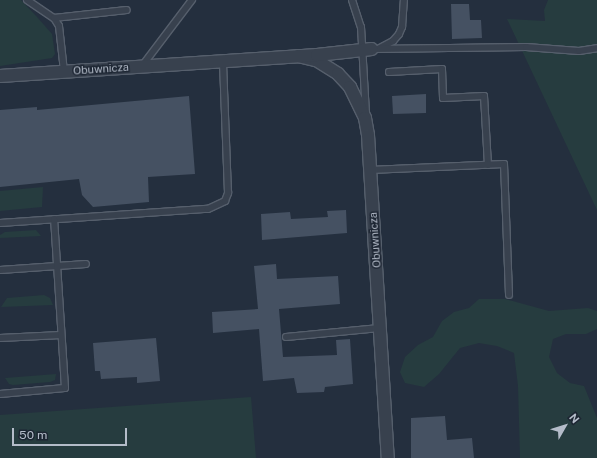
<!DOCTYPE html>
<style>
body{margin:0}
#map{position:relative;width:597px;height:458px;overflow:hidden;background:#242f3e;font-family:"Public Sans",sans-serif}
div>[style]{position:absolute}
.green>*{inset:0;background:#263c3f}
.building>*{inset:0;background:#455162}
.roads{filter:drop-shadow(1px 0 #565f6c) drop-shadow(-1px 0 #565f6c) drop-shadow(0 1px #565f6c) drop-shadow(0 -1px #565f6c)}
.lane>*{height:6px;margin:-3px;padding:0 3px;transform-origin:3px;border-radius:3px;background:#38414e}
.street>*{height:12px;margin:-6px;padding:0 6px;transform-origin:6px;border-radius:6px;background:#38414e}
span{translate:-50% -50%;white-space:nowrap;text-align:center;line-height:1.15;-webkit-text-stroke:3px #1d2633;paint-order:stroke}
.street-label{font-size:11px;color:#b4bcc9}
.north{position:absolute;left:545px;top:406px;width:40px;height:40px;-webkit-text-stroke:3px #1d2633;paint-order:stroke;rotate:51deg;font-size:11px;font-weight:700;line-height:16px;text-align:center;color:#b4bcc9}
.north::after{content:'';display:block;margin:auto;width:14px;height:18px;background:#b4bcc9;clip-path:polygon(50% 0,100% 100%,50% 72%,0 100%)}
.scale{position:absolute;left:12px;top:428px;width:115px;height:18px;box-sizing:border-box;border:2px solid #b4bcc9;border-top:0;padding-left:5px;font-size:12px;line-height:14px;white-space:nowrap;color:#b4bcc9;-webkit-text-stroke:3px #1d2633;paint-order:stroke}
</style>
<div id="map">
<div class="green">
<div style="clip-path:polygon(0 0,21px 0,37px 17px,52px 34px,55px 54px,52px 58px,0 66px)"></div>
<div style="clip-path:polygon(548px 0,597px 0,597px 210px,507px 19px,545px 21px,544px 10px)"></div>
<div style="clip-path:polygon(43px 187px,42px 207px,0 211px,0 191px)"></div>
<div style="clip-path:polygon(36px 230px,41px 236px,0 238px,0 235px,5px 232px)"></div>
<div style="clip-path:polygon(44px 295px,50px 298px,53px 305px,1px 307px,7px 298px)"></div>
<div style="clip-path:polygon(479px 299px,505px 299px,549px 311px,588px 308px,597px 311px,597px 329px,586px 334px,566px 334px,553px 339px,549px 357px,557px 373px,570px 383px,584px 386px,597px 418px,597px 458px,520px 458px,518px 386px,514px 353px,497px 346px,479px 343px,460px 348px,439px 374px,424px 387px,405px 383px,400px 372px,405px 357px,418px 345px,433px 337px,442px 321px,454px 312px,469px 308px)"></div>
<div style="clip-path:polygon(56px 374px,55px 380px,50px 382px,13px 385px,9px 384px,5px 378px)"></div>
<div style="clip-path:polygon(251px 397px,256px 458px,0 458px,0 415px)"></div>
</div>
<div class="building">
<div style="clip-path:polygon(451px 4px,469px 4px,470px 20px,481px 20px,482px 38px,452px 39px)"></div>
<div style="clip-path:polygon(426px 94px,426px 113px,393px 114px,392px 96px)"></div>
<div style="clip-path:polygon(189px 96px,195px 174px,148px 177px,149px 202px,93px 207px,82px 195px,79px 179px,0 187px,0 110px,37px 107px,37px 110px)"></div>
<div style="clip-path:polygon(346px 210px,347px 233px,262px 240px,261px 214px,290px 212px,291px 219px,328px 217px,327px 211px)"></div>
<div style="clip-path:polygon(276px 264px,277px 279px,338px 276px,340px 304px,279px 309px,283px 357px,337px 355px,336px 340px,350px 339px,353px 384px,325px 387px,324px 392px,297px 393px,294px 378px,263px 381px,259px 329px,213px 333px,212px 312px,258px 309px,254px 266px)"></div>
<div style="clip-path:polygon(156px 338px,160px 381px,137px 383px,137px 377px,101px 379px,100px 371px,95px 371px,93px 343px)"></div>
<div style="clip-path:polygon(445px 416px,447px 440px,472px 438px,474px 458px,411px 458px,411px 418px)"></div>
</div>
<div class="roads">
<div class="lane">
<div style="left:27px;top:0;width:32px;rotate:34deg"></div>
<div style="left:54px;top:18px;width:9px;rotate:58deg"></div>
<div style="left:59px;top:26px;width:45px;rotate:83.7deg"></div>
<div style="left:352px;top:0;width:28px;rotate:72deg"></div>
<div style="left:361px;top:27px;width:86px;rotate:86.7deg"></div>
<div style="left:54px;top:18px;width:73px;rotate:-6.3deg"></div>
<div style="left:380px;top:48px;width:15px;rotate:-28deg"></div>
<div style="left:393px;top:41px;width:9px;rotate:-49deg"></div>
<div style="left:399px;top:34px;width:8px;rotate:-67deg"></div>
<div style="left:402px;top:27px;width:27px;rotate:-86deg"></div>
<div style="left:372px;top:49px;width:154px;rotate:-0.7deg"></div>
<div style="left:526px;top:47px;width:53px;rotate:4.3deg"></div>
<div style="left:579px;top:51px;width:18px;rotate:-9deg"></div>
<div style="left:142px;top:66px;width:83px;rotate:-52.9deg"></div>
<div style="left:389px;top:72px;width:53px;rotate:-3.2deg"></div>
<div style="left:442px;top:69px;width:29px;rotate:88deg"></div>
<div style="left:443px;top:98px;width:41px;rotate:-2.8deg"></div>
<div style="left:484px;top:96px;width:69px;rotate:86.7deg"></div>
<div style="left:370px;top:170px;width:134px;rotate:-2.6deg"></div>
<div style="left:504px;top:164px;width:131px;rotate:87.8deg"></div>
<div style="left:0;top:223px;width:208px;rotate:-3.9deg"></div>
<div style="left:208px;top:209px;width:19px;rotate:-25deg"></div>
<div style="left:225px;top:201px;width:9px;rotate:-69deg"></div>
<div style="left:228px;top:193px;width:133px;rotate:-92.2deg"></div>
<div style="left:0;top:270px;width:86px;rotate:-4deg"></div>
<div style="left:286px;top:337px;width:94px;rotate:-5.5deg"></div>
<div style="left:0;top:338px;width:61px;rotate:-2.8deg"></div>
<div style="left:0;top:394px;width:65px;rotate:-5.3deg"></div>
<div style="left:65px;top:388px;width:169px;rotate:-93.7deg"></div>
</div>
<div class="street">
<div style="left:298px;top:56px;width:18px;rotate:13deg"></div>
<div style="left:316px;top:60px;width:26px;rotate:32deg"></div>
<div style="left:338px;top:74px;width:18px;rotate:47deg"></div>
<div style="left:350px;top:87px;width:34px;rotate:64deg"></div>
<div style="left:365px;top:118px;width:17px;rotate:80deg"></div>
<div style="left:368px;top:135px;width:324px;rotate:86.5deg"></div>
<div style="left:0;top:76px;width:318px;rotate:-3.8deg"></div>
<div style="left:317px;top:55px;width:55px;rotate:-6.2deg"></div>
</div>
</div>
<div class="street-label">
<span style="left:101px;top:69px;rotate:-4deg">Obuwnicza</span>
<span style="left:375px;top:240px;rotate:-94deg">Obuwnicza</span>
</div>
<div class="north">N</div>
<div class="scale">50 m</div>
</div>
